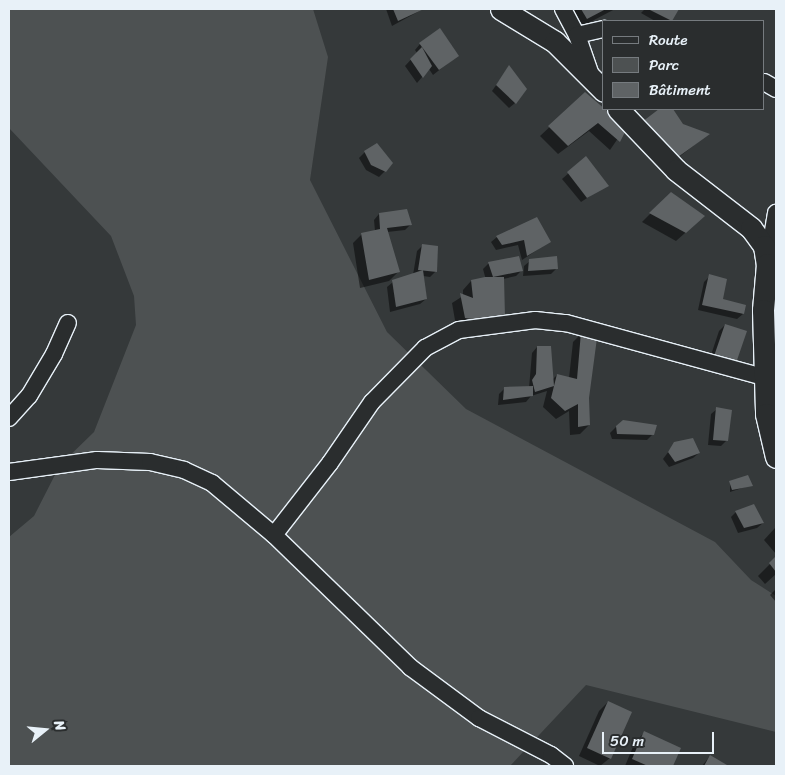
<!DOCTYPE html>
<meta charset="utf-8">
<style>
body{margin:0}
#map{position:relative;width:785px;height:775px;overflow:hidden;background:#35393a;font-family:Sriracha,sans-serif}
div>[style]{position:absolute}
.green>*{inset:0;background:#4d5152}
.shadow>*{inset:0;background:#0007}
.building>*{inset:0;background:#5f6365}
.roads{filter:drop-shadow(1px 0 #e8f1f8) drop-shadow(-1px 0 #e8f1f8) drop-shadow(0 1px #e8f1f8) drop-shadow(0 -1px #e8f1f8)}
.minor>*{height:16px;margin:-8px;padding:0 8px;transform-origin:8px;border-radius:8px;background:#2a2d2e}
.tertiary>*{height:21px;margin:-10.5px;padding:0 10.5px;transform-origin:10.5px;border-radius:10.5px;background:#2a2d2e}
span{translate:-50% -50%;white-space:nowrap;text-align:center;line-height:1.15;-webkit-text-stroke:5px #2a2d2e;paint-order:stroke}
.frame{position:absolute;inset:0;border:10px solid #e8f1f8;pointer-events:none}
.legend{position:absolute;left:602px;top:20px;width:162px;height:90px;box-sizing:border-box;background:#2a2d2e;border:1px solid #767b7f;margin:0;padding:6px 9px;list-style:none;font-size:15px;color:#e8f1f8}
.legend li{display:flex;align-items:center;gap:10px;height:25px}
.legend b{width:25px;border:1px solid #767b7f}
.north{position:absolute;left:20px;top:705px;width:50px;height:50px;-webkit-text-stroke:4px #2a2d2e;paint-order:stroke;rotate:73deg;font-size:14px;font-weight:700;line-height:20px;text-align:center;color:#e8f1f8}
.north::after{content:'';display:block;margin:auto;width:18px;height:22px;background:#e8f1f8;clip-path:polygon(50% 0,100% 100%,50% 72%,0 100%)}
.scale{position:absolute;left:602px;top:732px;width:112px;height:22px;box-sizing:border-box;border:2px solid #e8f1f8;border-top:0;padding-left:6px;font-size:15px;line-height:18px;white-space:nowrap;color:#e8f1f8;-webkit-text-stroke:4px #2a2d2e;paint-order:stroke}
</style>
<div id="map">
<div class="green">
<div style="clip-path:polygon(9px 9px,313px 9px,328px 57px,310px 180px,387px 332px,466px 409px,715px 542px,751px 580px,776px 596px,776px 732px,586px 685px,510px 766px,9px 766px,9px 537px,34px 516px,60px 465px,94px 432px,136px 325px,134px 296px,111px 236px,9px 128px)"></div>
</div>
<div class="shadow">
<div style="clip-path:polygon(386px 9px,423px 9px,392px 26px)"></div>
<div style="clip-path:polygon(563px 9px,615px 9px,575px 30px)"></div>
<div style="clip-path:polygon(645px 9px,678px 9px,670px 21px,655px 21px,641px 13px)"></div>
<div style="clip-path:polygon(420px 44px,457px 56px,433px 75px,429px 69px,417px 83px,405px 66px,417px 53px,415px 50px)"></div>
<div style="clip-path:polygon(509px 67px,515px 103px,509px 108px,492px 91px)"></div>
<div style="clip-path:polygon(585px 94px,625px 128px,610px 150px,589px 131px,558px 154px,540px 136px)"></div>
<div style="clip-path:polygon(661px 109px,671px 109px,682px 125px,707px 135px,669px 165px,643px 123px)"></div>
<div style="clip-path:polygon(365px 152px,385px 171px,379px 177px,366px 170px,359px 158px)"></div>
<div style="clip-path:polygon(586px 158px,607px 185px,581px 202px,562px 179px)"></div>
<div style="clip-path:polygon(671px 193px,694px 225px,676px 241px,642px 222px)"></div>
<div style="clip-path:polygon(379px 214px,411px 224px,405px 230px,387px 232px,398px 272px,389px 281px,360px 288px,353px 243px,362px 234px,375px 231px,374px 220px)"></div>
<div style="clip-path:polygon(497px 237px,549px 242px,522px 260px,518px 245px,496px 250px,491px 242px)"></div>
<div style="clip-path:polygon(423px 245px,436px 271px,430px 277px,423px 276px,426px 299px,420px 304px,390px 312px,387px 287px,393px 282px,413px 275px,417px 251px)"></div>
<div style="clip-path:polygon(518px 257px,521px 271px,516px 276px,503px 279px,504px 316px,456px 326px,452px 303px,463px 296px,463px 290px,471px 281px,486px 280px,483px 269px,488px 264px)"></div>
<div style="clip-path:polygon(530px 261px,557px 268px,551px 274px,523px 276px,524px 266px)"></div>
<div style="clip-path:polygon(710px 276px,721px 300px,743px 314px,737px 319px,698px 310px,704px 282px)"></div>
<div style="clip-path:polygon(725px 325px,734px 365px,708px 364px,719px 331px)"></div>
<div style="clip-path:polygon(581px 334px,589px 425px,580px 434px,570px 435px,569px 411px,556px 419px,543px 407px,547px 391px,531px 396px,526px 402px,498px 405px,499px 394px,505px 388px,529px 388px,532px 353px,537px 347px,552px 380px,557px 375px,569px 378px,573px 342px)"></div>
<div style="clip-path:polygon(717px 409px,727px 440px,721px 446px,708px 445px,711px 414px)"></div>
<div style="clip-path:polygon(616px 427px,653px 434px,647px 440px,612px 439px,610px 433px)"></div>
<div style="clip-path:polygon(675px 443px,699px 453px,693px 458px,669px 467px,663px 459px)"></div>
<div style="clip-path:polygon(730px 482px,751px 485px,730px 492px)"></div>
<div style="clip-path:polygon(736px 512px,763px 523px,757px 528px,738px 533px,731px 517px)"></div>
<div style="clip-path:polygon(775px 528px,776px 528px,776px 554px,764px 540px)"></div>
<div style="clip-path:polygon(776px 558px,776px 574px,765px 584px,758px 576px)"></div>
<div style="clip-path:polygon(776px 589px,776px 602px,770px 595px)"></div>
<div style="clip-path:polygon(608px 702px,610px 758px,600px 766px,579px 756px,599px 711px)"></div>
<div style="clip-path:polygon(644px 733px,679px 748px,671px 766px,625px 766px,635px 742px)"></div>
<div style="clip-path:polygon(710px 756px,726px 765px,725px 766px,702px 766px)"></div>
</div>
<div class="building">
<div style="clip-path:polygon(393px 9px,424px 9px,398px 21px)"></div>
<div style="clip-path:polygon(581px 9px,606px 9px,587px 19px)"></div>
<div style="clip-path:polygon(648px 9px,679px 9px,672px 21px)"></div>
<div style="clip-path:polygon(440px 28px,459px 56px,439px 70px,419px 43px)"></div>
<div style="clip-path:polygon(422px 47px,432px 66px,423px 78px,410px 59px)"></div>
<div style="clip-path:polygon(509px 65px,527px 89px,516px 104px,496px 85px)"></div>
<div style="clip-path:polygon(585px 92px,627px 128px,620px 142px,598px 123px,568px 146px,548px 126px)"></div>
<div style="clip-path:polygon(659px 109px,673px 109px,683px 124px,710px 134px,678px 157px,642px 122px)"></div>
<div style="clip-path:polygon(377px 143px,393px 163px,386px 172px,371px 165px,364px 151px)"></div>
<div style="clip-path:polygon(586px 156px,609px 186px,587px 198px,567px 172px)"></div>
<div style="clip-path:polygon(671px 192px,705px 216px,686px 233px,649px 213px)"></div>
<div style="clip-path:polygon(407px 209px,412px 225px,387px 228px,400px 272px,369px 280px,361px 233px,380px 229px,379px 213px)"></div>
<div style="clip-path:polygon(537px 217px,551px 242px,527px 256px,524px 240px,502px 245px,496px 236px)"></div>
<div style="clip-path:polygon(422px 244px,438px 246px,437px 272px,418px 270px)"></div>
<div style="clip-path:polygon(519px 256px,523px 271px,493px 277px,488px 262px)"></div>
<div style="clip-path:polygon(557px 256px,558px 269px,528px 271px,529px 259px)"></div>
<div style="clip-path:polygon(423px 270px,427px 299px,396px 307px,392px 280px)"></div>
<div style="clip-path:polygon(709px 274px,727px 279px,723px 299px,746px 305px,744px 314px,702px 305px)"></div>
<div style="clip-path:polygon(485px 277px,504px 277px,505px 317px,486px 321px,465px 318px,460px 293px,473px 298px,471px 280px)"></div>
<div style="clip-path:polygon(725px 324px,747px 331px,735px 366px,713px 359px)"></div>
<div style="clip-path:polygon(581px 332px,597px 338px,589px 398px,590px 425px,578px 427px,578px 404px,565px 411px,551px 398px,554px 386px,535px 392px,532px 380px,536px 374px,537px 346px,551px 346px,554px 386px,557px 374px,577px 379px)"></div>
<div style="clip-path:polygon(533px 386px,533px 396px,503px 400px,504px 387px)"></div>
<div style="clip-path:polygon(716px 407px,732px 410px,728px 441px,713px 440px)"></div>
<div style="clip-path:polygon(623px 420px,657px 425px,654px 435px,617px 434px,616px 426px)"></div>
<div style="clip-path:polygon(693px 438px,700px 453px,675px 462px,668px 452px,674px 442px)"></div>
<div style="clip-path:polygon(748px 475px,753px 486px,732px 490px,729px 481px)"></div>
<div style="clip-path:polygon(754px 504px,764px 523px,744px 528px,735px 511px)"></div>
<div style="clip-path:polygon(776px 556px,776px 572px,769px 563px)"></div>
<div style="clip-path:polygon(608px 701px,632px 712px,611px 759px,587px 748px)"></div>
<div style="clip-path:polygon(644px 731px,681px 748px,673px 766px,648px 766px,632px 759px)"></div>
<div style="clip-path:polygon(710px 755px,727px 765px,727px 766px,704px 766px)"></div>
</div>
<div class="roads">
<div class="minor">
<div style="left:563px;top:9px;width:30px;rotate:62deg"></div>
<div style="left:577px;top:35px;width:46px;rotate:70.8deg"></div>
<div style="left:577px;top:35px;width:28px;rotate:-13deg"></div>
<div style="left:764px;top:82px;width:14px;rotate:30deg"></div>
<div style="left:768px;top:260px;width:48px;rotate:-80.3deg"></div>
<div style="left:9px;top:418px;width:30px;rotate:-48deg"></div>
<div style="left:29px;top:396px;width:49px;rotate:-59.2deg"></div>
<div style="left:54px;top:354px;width:34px;rotate:-66deg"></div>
<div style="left:9px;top:472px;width:89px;rotate:-7.8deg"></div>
<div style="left:97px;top:460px;width:53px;rotate:2.2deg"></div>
<div style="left:150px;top:462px;width:35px;rotate:13deg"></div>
<div style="left:184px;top:470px;width:31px;rotate:25deg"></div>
<div style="left:212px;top:483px;width:81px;rotate:40deg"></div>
<div style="left:274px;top:535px;width:91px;rotate:-52.1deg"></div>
<div style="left:330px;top:463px;width:74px;rotate:-55.5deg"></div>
<div style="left:372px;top:402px;width:76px;rotate:-45.5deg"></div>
<div style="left:425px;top:348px;width:38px;rotate:-28deg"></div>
<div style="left:459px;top:330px;width:77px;rotate:-7.5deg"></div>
<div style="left:535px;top:320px;width:31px;rotate:6deg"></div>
<div style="left:566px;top:323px;width:205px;rotate:15.3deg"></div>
<div style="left:274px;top:535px;width:190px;rotate:44.1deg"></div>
<div style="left:410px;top:667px;width:86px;rotate:36.5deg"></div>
<div style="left:479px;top:718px;width:81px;rotate:27.2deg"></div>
<div style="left:551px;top:755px;width:18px;rotate:38deg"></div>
</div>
<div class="tertiary">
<div style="left:501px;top:9px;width:63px;rotate:31.4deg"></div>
<div style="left:555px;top:42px;width:69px;rotate:45deg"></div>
<div style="left:618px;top:109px;width:84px;rotate:46.4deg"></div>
<div style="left:676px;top:170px;width:95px;rotate:37.7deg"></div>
<div style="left:751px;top:228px;width:22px;rotate:54deg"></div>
<div style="left:764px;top:246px;width:18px;rotate:81deg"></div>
<div style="left:767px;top:264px;width:46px;rotate:95deg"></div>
<div style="left:763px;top:310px;width:104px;rotate:88.3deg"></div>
<div style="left:766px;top:414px;width:44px;rotate:76.9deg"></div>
</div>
</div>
<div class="frame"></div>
<ul class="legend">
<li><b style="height:6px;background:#2a2d2e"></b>Route</li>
<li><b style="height:14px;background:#4d5152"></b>Parc</li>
<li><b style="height:14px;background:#5f6365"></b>Bâtiment</li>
</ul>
<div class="north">N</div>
<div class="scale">50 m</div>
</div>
